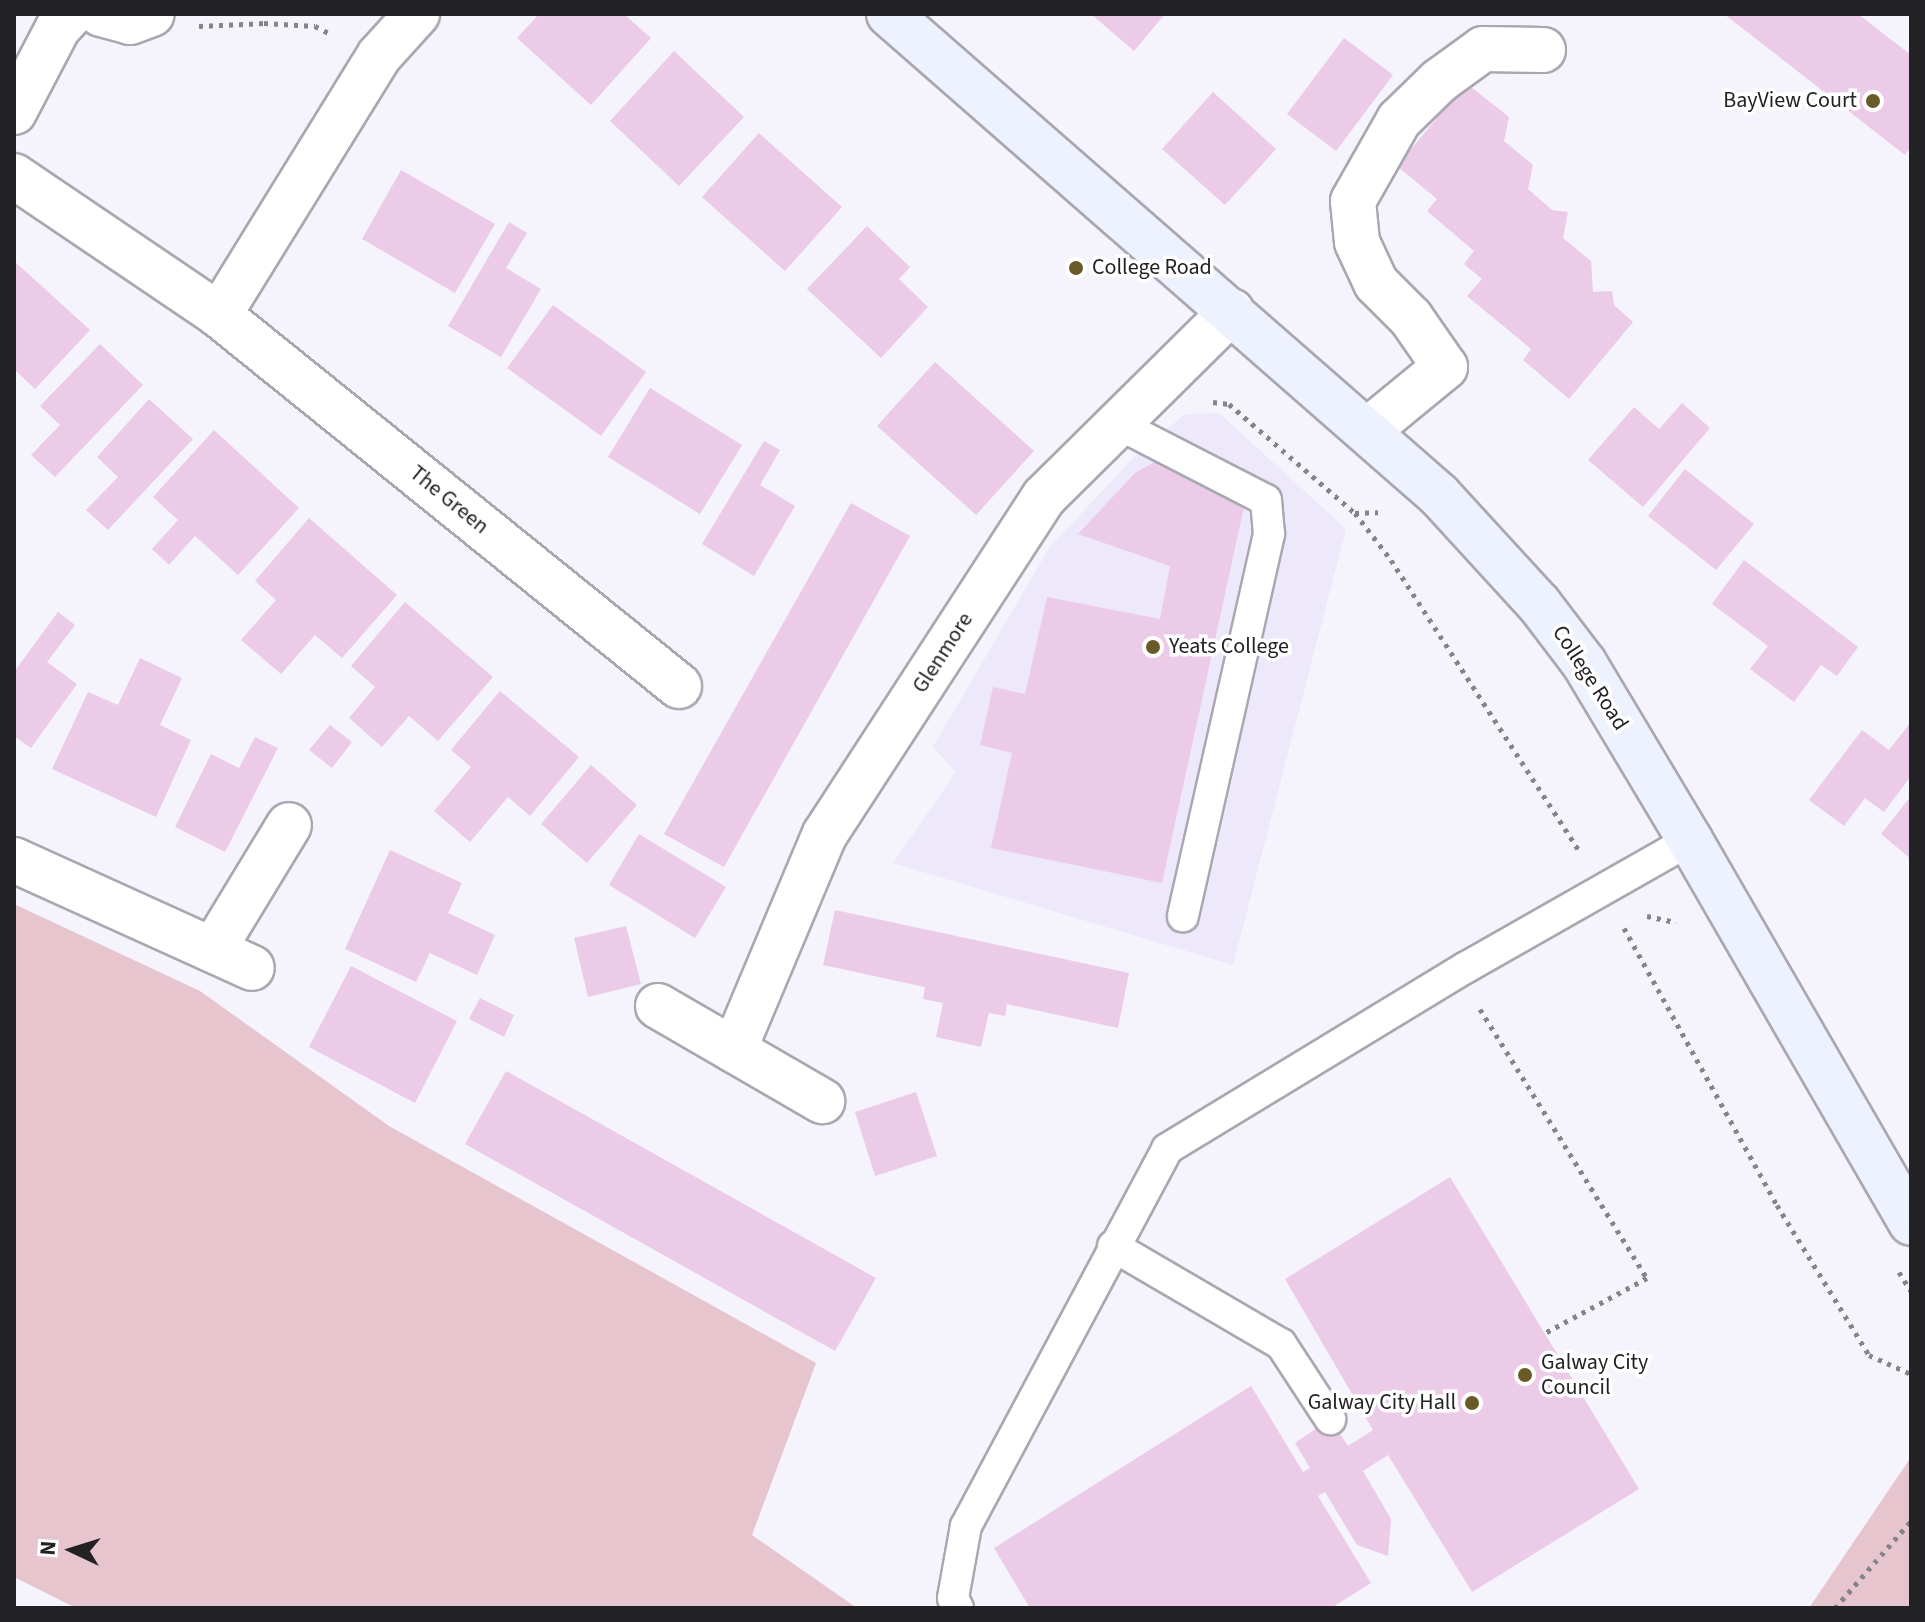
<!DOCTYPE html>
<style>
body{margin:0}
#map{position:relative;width:1925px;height:1622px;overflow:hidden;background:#f5f3fc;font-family:"Source Sans 3",sans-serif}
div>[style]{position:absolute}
.built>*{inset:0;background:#ede9fa}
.green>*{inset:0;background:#e7c5ce}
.building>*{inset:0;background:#eccbe9}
.path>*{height:5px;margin-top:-2.5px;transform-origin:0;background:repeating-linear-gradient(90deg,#858489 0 4px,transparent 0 10px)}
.roads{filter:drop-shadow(2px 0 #a9a7b0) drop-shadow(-2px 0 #a9a7b0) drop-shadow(0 2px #a9a7b0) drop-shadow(0 -2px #a9a7b0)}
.lane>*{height:30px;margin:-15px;padding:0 15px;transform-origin:15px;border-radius:15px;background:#fff}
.street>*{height:44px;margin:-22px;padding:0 22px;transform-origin:22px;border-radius:22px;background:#fff}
.secondary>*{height:44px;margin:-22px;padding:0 22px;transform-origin:22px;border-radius:22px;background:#edf2fe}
.dots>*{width:22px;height:22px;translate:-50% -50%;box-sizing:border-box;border:4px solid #fff;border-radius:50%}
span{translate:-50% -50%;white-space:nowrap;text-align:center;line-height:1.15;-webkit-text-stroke:7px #fff;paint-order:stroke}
.poi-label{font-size:22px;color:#222124}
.right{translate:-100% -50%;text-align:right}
.left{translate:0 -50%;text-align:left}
.street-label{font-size:22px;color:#222124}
.frame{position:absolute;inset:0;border:16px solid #222124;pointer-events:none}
.north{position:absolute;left:32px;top:1510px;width:80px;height:80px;-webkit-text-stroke:6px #fff;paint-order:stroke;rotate:274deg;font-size:22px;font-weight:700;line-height:32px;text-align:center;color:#222124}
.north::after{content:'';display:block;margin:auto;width:28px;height:36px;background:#222124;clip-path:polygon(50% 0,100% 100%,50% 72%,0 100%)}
</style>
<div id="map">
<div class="built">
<div style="clip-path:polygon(1219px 413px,1346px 529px,1233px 965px,893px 863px,956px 772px,933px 747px,1049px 548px,1134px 457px,1185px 414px)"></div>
</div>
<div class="green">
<div style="clip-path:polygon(14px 904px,200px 991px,389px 1126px,816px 1363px,752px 1535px,857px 1608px,76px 1608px,14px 1577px)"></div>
<div style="clip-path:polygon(1911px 1457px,1911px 1608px,1809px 1608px)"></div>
</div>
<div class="building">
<div style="clip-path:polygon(539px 14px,624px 14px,651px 38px,591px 105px,517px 38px)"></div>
<div style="clip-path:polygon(1091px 14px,1165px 14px,1134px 51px)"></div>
<div style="clip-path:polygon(1724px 14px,1858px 14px,1911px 55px,1911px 147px,1905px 155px)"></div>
<div style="clip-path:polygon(1344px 38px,1393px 75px,1336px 151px,1287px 114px)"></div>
<div style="clip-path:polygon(674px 51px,744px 117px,679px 186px,610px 121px)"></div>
<div style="clip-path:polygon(1466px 83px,1509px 117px,1504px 141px,1533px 165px,1528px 189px,1552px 210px,1568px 212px,1563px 238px,1591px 261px,1593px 292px,1612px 291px,1614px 305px,1633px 322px,1569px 399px,1523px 360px,1531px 349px,1467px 296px,1482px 279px,1464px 264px,1474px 251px,1427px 211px,1437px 199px,1397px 166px)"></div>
<div style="clip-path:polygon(1213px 92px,1276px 149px,1225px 205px,1162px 149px)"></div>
<div style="clip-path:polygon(759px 133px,842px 207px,785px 271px,702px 197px)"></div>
<div style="clip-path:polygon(401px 170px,495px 224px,455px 293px,362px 239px)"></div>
<div style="clip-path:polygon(509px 222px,527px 233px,506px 268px,541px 289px,501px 357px,448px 326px)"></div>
<div style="clip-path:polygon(867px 226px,910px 267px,899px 279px,928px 307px,881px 358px,807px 289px)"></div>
<div style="clip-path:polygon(14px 261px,90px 330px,35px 389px,14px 369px)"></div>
<div style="clip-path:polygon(553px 305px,646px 372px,601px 436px,507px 368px)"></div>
<div style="clip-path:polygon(100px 344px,143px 385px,55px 477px,31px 455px,60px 425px,40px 406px)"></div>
<div style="clip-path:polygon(935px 362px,1034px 451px,976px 515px,877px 426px)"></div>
<div style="clip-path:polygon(650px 388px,742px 445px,700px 514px,608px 457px)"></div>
<div style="clip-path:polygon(149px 399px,193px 439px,108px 530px,86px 510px,118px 477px,97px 457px)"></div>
<div style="clip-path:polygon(1682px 403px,1710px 428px,1643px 507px,1588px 460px,1634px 407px,1659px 429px)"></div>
<div style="clip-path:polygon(214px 430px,299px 508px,238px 575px,195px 536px,169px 565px,152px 549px,178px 520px,153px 497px)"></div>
<div style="clip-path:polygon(764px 441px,780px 450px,760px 485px,795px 506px,754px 576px,702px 544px)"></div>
<div style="clip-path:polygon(1158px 460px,1247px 493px,1162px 883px,991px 848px,1012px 753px,980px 745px,993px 687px,1025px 694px,1047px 597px,1160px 619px,1170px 566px,1078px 534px,1135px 473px)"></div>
<div style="clip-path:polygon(1685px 469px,1754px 524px,1716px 570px,1648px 516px)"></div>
<div style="clip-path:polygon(851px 503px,910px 536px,724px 867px,664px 834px)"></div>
<div style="clip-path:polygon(309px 518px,397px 595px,342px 658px,315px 635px,281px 674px,241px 640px,276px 600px,255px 581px)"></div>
<div style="clip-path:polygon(1744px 560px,1858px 647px,1837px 676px,1821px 665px,1794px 702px,1750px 669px,1768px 646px,1712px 604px)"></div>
<div style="clip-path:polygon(405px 602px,493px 677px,438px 741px,409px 716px,382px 747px,349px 718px,375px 687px,351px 666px)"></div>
<div style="clip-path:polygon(58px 612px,75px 625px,47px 662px,77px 684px,31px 748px,14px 736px,14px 672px)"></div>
<div style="clip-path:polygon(140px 658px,182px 678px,160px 725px,191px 740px,156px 817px,52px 769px,88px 692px,118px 705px)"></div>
<div style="clip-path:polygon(500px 691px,579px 757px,530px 816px,508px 797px,470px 842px,434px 811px,471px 767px,451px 750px)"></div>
<div style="clip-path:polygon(1911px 722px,1911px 776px,1884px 812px,1865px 798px,1844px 826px,1809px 800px,1862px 730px,1889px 750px)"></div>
<div style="clip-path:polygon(330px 725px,352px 742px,332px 768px,309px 750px)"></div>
<div style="clip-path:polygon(255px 737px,278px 748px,225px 852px,175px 827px,211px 754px,239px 768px)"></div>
<div style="clip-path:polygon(591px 765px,637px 805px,587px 863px,541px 824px)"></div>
<div style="clip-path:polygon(1911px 796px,1911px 859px,1881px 834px)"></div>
<div style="clip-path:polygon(639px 834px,726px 887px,695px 938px,609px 885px)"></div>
<div style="clip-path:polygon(390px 850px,462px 883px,448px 913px,495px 935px,477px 975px,430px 953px,416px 982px,345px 949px)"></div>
<div style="clip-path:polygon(835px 910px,1129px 973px,1118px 1028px,1007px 1004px,1005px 1016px,989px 1013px,981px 1047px,936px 1037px,943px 1003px,923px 999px,925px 987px,823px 965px)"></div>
<div style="clip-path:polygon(626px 926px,641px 984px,588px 997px,574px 938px)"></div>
<div style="clip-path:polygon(351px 966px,457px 1021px,415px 1103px,309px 1047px)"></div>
<div style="clip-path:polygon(480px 998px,514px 1015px,504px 1037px,469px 1019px)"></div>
<div style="clip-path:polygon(506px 1071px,876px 1278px,835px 1351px,465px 1144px)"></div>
<div style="clip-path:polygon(916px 1092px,937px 1156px,875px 1176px,855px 1112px)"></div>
<div style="clip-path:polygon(1450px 1177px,1639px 1489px,1472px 1592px,1388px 1455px,1363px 1471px,1391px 1519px,1388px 1556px,1357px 1545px,1325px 1492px,1318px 1496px,1371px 1583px,1331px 1608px,1030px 1608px,994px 1548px,1251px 1386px,1303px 1472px,1310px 1468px,1295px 1443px,1330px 1419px,1348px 1446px,1373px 1430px,1285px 1279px)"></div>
</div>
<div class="path">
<div style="left:199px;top:26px;width:65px;rotate:-2.6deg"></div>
<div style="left:264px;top:23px;width:51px;rotate:3.4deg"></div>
<div style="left:315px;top:26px;width:18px;rotate:27deg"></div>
<div style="left:1213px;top:402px;width:16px;rotate:7deg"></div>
<div style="left:1229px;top:404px;width:167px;rotate:40.9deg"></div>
<div style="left:1355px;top:513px;width:23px;rotate:-2deg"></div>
<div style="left:1355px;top:513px;width:59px;rotate:52.5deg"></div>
<div style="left:1391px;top:560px;width:348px;rotate:57.1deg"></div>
<div style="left:1647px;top:916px;width:30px;rotate:12deg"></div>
<div style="left:1624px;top:928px;width:316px;rotate:61.1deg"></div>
<div style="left:1777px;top:1205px;width:176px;rotate:58.5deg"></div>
<div style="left:1869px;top:1355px;width:46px;rotate:24.3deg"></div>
<div style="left:1480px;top:1009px;width:317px;rotate:58.2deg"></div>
<div style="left:1647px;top:1278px;width:116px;rotate:151.7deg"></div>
<div style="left:1899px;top:1272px;width:22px;rotate:58deg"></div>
<div style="left:1835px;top:1608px;width:116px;rotate:-48.9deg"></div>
</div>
<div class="roads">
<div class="lane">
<div style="left:1118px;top:424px;width:166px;rotate:27.2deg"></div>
<div style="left:1266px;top:500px;width:34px;rotate:85deg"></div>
<div style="left:1269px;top:534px;width:392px;rotate:102.7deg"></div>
<div style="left:1113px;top:1246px;width:194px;rotate:30.3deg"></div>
<div style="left:1281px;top:1344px;width:90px;rotate:56.8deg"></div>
<div style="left:958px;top:1608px;width:11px;rotate:-117deg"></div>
<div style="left:953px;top:1598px;width:73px;rotate:-79.8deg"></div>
<div style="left:966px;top:1526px;width:427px;rotate:-61.9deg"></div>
<div style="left:1167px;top:1149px;width:349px;rotate:-31.3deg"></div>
<div style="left:1465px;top:968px;width:259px;rotate:-29.6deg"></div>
</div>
<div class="street">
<div style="left:101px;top:14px;width:30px;rotate:15deg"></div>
<div style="left:130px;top:22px;width:23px;rotate:-20deg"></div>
<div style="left:14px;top:112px;width:95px;rotate:-62.4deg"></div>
<div style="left:58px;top:28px;width:19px;rotate:-47deg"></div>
<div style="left:14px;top:176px;width:248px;rotate:34.1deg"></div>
<div style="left:219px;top:315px;width:591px;rotate:38.89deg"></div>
<div style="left:219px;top:315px;width:304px;rotate:-58.3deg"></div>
<div style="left:379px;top:56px;width:57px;rotate:-47.9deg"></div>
<div style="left:1367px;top:431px;width:101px;rotate:-39.4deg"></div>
<div style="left:1445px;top:367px;width:60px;rotate:-124.8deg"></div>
<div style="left:1411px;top:318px;width:49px;rotate:-135deg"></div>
<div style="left:1376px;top:283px;width:45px;rotate:-114.9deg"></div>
<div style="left:1357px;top:242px;width:41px;rotate:-95.6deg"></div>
<div style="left:1353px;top:201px;width:93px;rotate:-60.4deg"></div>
<div style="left:1399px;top:120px;width:56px;rotate:-44.3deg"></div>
<div style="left:1439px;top:81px;width:54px;rotate:-36deg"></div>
<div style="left:1483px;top:49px;width:60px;rotate:1deg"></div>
<div style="left:14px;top:860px;width:261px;rotate:24.4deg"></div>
<div style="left:213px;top:950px;width:146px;rotate:-58.7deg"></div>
<div style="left:658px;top:1006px;width:190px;rotate:30.1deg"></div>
<div style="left:734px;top:1050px;width:234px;rotate:-67.2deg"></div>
<div style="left:825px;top:834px;width:402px;rotate:-57deg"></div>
<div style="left:1044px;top:497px;width:264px;rotate:-44.7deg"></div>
</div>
<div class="secondary">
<div style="left:889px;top:14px;width:731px;rotate:41.17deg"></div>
<div style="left:1439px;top:495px;width:148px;rotate:47.5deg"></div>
<div style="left:1539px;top:604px;width:74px;rotate:52.7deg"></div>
<div style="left:1584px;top:663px;width:206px;rotate:59.1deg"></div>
<div style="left:1690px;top:840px;width:442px;rotate:60deg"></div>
</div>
</div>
<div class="dots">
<div style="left:1873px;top:101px;background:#695a28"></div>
<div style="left:1076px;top:268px;background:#695a28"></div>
<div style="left:1153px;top:647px;background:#695a28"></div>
<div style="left:1525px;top:1375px;background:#695a28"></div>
<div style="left:1472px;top:1403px;background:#695a28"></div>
</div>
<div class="poi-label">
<span class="right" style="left:1857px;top:101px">BayView Court</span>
<span class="left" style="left:1092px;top:268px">College Road</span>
<span class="left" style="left:1169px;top:647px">Yeats College</span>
<span class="left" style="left:1541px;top:1375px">Galway City<br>Council</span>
<span class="right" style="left:1456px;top:1403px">Galway City Hall</span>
</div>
<div class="street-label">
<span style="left:449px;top:500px;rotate:39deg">The Green</span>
<span style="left:943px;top:653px;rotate:-57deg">Glenmore</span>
<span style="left:1590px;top:678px;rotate:57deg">College Road</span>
</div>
<div class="frame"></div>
<div class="north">N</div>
</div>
